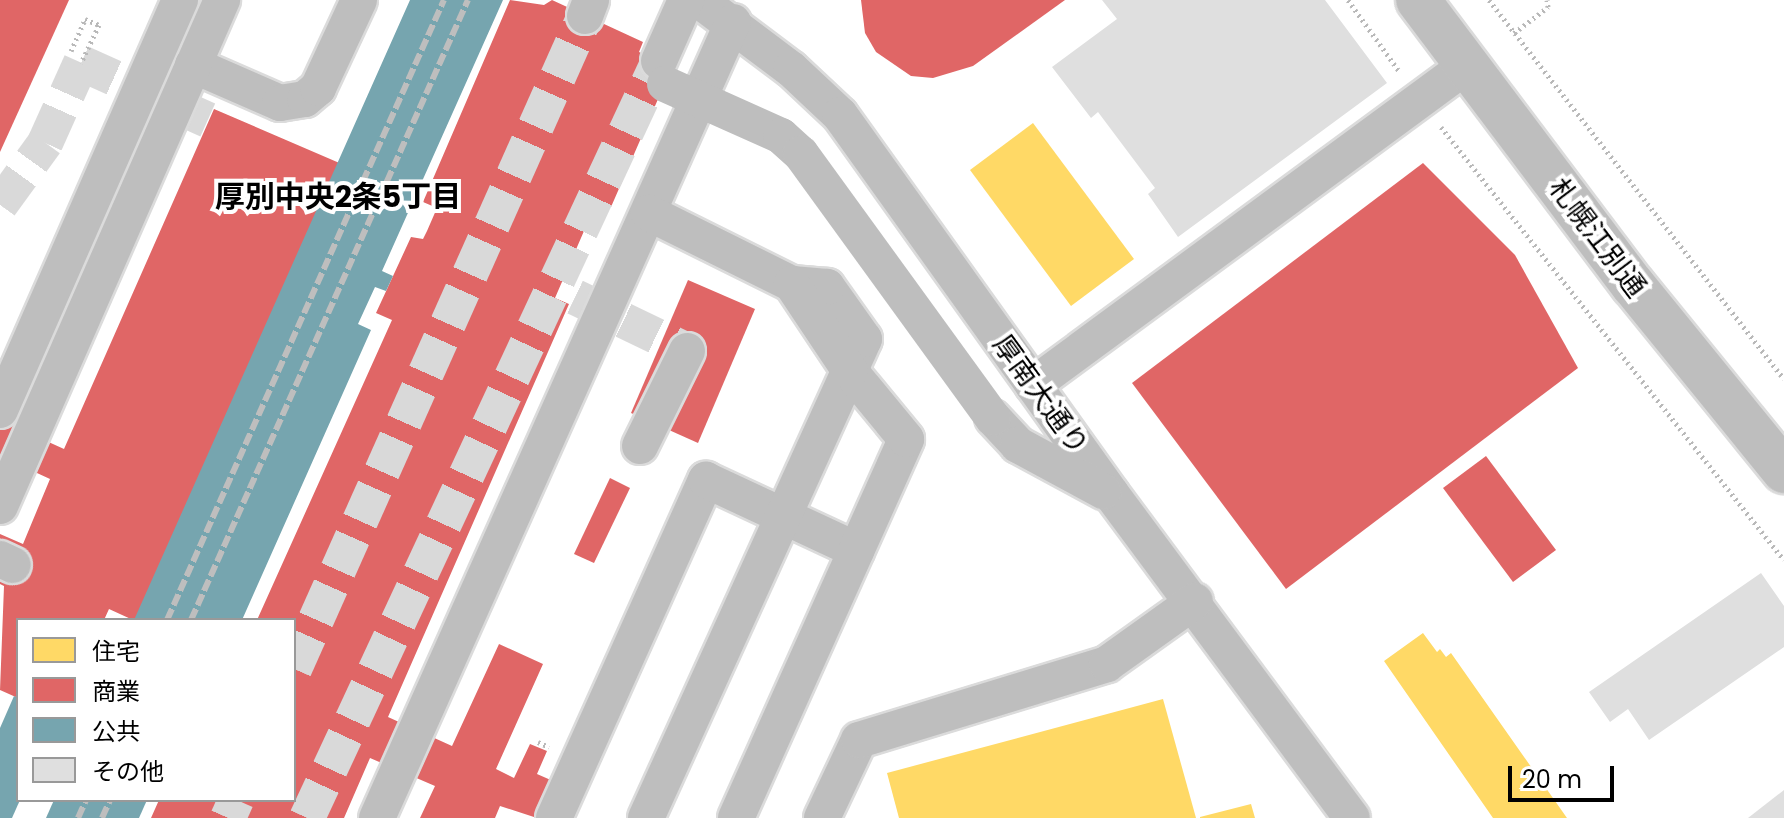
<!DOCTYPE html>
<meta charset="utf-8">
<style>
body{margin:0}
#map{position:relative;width:1784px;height:818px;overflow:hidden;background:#fff;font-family:Poppins,"Noto Sans JP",sans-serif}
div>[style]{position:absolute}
.homes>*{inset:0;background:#ffd966}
.shops>*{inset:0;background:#e06666}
.public>*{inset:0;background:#76a5af}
.building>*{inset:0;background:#dfdfdf}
.minor-tunnel>*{height:36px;margin-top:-18px;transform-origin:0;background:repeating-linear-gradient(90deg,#d9d9d9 0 36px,transparent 0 54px)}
.path>*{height:5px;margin-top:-2.5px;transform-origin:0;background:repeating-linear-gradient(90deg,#b9b9b9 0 2px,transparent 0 6px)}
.roads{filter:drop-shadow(2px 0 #dbdbdb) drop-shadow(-2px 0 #dbdbdb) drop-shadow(0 2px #dbdbdb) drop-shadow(0 -2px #dbdbdb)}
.minor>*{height:36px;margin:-18px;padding:0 18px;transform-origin:18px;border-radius:18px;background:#bebebe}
.highway>*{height:44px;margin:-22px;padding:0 22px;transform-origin:22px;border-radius:22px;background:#bebebe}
.rail>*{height:6px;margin-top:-3px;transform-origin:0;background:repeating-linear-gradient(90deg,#bebebe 0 12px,transparent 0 16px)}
.minor-bridge>*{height:36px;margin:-18px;padding:0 18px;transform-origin:18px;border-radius:18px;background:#bebebe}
span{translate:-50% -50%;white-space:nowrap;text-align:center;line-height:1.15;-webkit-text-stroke:8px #fff;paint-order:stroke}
.street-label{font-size:28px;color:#000}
.neighbourhood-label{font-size:30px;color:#000;font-weight:700}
.legend{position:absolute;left:16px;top:618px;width:280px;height:184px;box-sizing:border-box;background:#fff;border:2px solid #999;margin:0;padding:10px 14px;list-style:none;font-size:24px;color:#000}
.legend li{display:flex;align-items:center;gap:16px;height:40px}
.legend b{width:40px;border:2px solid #999}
.scale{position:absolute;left:1508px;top:766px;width:106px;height:36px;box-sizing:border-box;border:4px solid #000;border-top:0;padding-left:10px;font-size:24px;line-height:28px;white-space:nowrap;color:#000;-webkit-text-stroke:6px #fff;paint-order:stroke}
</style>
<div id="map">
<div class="homes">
<div style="clip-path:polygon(1033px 123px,1134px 259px,1071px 306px,970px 170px)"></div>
<div style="clip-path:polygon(1423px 633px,1437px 652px,1440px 649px,1446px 657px,1451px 653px,1567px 818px,1493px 818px,1384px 661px)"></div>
<div style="clip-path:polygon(1163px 699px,1196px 818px,899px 818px,887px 773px)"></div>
<div style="clip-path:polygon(1251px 804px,1255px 818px,1200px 818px,1200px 817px)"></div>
</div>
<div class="shops">
<div style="clip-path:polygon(0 0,69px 0,0 152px)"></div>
<div style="clip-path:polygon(510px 0,544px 5px,552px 0,643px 42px,639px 52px,672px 67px,611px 207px,597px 201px,555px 298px,569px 304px,388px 717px,452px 746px,499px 644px,543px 664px,496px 769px,514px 778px,530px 744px,547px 751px,537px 774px,553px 781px,537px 818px,500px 806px,495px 818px,420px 818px,435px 786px,370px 758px,344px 818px,151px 818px,159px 800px,294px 800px,294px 620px,257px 620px,392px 320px,376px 313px,411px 237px,423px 239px,427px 231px,437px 208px,423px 202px)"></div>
<div style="clip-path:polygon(861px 0,1065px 0,973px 66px,933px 78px,911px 76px,876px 52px,865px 33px)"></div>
<div style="clip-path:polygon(214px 109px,358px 171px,160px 620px,133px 620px,109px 609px,104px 620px,18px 620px,18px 698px,0 690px,4px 586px,0 584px,0 534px,23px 544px,50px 479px,0 456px,0 420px,64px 449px)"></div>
<div style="clip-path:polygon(1423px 163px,1515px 255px,1578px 368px,1286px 589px,1132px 383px)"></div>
<div style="clip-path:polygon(688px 280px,755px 309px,698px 443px,631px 413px)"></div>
<div style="clip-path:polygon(1486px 456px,1556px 550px,1513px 582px,1443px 488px)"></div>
<div style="clip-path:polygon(610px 478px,630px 488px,594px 563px,574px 554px)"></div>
</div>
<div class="public">
<div style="clip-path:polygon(410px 0,503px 0,382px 271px,393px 276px,386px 291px,375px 287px,358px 324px,371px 330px,242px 620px,134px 620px)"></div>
<div style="clip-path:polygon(14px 696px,18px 698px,20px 800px,12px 818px,0 818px,0 728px)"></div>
<div style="clip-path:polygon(54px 800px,147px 800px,139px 818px,46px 818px)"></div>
</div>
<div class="building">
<div style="clip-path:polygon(1102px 0,1325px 0,1387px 83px,1178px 237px,1148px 194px,1155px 188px,1098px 112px,1091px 118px,1052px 67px,1117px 19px)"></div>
<div style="clip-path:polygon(1761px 573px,1784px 606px,1784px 647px,1649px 740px,1628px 709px,1610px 722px,1589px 692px)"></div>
<div style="clip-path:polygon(1784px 790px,1784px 818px,1748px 818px)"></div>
</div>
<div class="minor-tunnel">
<div style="left:0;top:205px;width:77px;rotate:-54deg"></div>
<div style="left:45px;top:143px;width:88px;rotate:-65.8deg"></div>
<div style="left:81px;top:63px;width:139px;rotate:24.2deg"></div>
<div style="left:575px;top:297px;width:124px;rotate:25.7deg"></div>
<div style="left:294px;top:669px;width:715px;rotate:-65.98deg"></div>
<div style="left:228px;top:818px;width:20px;rotate:-66deg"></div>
<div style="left:307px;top:818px;width:835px;rotate:-65.06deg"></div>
</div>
<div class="path">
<div style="left:1348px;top:0;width:87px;rotate:54.3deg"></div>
<div style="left:1489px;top:0;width:480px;rotate:52.1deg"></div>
<div style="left:1514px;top:33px;width:43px;rotate:-37.4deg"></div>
<div style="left:1548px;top:7px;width:7px;rotate:-98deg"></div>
<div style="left:71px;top:51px;width:35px;rotate:-66deg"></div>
<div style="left:85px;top:19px;width:15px;rotate:23deg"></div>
<div style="left:99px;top:25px;width:42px;rotate:115.3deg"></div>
<div style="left:1441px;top:127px;width:552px;rotate:51.62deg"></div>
<div style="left:538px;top:742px;width:12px;rotate:24deg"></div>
</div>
<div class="roads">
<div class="minor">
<div style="left:699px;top:0;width:115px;rotate:36.9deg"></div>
<div style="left:791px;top:69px;width:67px;rotate:43.2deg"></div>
<div style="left:840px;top:115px;width:467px;rotate:54.4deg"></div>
<div style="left:1112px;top:495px;width:402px;rotate:53.4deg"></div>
<div style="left:585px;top:16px;width:17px;rotate:-69deg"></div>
<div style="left:659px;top:61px;width:67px;rotate:-66.1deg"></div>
<div style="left:193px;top:65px;width:95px;rotate:23.6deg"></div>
<div style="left:280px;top:103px;width:25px;rotate:-9deg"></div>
<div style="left:305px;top:99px;width:17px;rotate:-40deg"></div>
<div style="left:318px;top:88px;width:97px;rotate:-65deg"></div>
<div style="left:1033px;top:385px;width:538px;rotate:-36.38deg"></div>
<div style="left:0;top:410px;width:448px;rotate:-66.3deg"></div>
<div style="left:993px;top:418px;width:37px;rotate:47deg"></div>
<div style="left:1018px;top:445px;width:97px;rotate:28.4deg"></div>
<div style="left:640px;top:446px;width:106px;rotate:-63.7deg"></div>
<div style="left:0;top:506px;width:553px;rotate:-66.31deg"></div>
<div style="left:0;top:559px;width:14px;rotate:25deg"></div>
<div style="left:377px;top:818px;width:872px;rotate:-65.9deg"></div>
<div style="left:554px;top:818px;width:371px;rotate:-65.8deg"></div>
<div style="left:706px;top:480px;width:166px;rotate:25deg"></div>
<div style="left:646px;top:818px;width:526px;rotate:-65.53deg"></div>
<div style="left:864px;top:339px;width:64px;rotate:-125.4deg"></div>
<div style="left:827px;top:287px;width:35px;rotate:-175deg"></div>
<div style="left:792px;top:284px;width:160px;rotate:-153.6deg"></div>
<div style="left:736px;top:818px;width:415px;rotate:-65.8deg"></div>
<div style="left:906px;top:439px;width:88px;rotate:-129.5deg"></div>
<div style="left:850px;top:371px;width:105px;rotate:-123.7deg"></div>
<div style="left:822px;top:818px;width:86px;rotate:-64.6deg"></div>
<div style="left:859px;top:740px;width:259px;rotate:-17deg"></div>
<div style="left:1107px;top:664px;width:108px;rotate:-35.6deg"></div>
</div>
<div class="highway">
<div style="left:1418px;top:0;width:357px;rotate:53deg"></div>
<div style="left:1633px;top:285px;width:240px;rotate:50.9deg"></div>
</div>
</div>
<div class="rail">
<div style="left:167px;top:620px;width:679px;rotate:-65.93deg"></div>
<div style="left:191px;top:620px;width:679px;rotate:-65.93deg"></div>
<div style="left:78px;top:818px;width:20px;rotate:-66deg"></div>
<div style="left:102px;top:818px;width:20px;rotate:-66deg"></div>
</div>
<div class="minor-bridge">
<div style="left:665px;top:84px;width:127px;rotate:24.1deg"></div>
<div style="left:781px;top:136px;width:27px;rotate:42deg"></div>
<div style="left:801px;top:154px;width:326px;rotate:54deg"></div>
</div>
<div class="street-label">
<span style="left:1597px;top:238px;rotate:53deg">札幌江別通</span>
<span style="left:1040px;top:395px;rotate:54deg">厚南大通り</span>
</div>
<div class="neighbourhood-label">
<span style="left:338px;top:197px">厚別中央2条5丁目</span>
</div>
<ul class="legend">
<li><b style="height:22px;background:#ffd966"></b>住宅</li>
<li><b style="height:22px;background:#e06666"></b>商業</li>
<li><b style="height:22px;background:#76a5af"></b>公共</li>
<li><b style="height:22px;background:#dfdfdf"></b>その他</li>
</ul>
<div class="scale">20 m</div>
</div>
